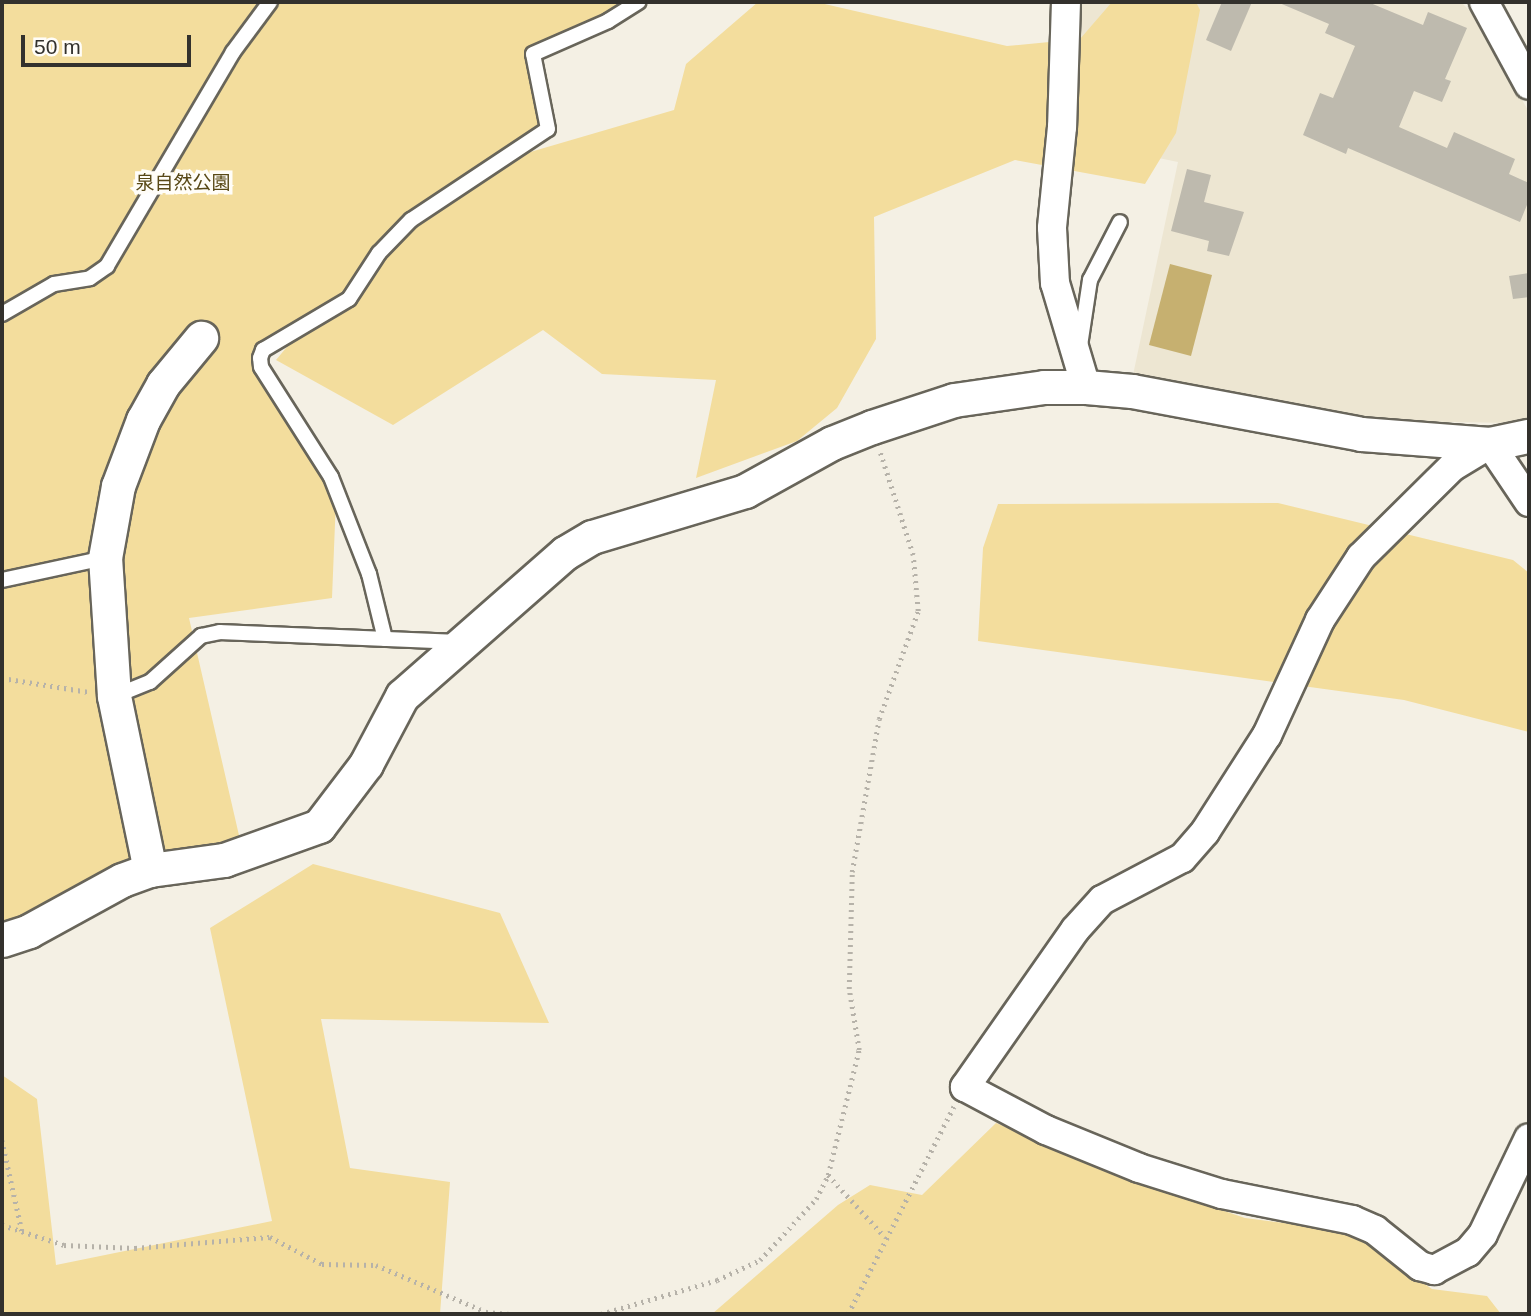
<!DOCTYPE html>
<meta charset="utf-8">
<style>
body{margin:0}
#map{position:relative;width:1531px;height:1316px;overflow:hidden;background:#f4f0e4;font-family:Arial,"Noto Sans JP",sans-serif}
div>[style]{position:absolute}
.built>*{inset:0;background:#ede6d2}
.green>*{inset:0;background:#f3dd9d}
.water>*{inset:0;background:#c6b070}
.building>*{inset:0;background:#bebaae}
.path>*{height:4.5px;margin-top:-2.25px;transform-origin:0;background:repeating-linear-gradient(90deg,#b6b2a9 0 2px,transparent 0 7px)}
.roads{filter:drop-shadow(2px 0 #68655a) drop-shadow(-2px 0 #68655a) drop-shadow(0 2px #68655a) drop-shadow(0 -2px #68655a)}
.service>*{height:14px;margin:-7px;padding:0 7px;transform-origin:7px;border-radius:7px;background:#fff}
.minor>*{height:28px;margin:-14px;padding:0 14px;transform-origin:14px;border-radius:14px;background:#fff}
.tertiary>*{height:33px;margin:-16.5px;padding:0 16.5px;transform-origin:16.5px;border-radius:16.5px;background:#fff}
span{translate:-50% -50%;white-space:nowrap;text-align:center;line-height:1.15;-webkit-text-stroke:7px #fffdf8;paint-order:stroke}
.park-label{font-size:19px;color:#584816}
.frame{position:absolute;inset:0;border:4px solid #33312d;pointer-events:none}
.scale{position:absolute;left:21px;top:35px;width:170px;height:32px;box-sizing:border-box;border:4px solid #33312d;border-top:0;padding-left:9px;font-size:21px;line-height:24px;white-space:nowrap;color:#33312d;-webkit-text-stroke:5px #fffdf8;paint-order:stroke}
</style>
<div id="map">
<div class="built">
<div style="clip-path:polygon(1075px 2px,1461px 2px,1474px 15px,1529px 112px,1529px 418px,1513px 423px,1393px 421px,1133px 375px,1178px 162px,1066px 139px)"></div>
</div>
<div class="green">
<div style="clip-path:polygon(2px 2px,630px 2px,607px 17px,534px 47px,542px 125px,482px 166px,674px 110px,686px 64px,758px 2px,816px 2px,1007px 46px,1080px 39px,1112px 2px,1196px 2px,1200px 10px,1176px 133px,1145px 184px,1015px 160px,874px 217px,876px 339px,837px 408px,797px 441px,696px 478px,716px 380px,602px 374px,543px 330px,393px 425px,276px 360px,306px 324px,263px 345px,252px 362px,336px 499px,332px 598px,189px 618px,241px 844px,23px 922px,2px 925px)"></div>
<div style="clip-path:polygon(1278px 503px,1513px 560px,1529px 573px,1529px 732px,1404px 700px,978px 641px,983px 548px,998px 504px)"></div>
<div style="clip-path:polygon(313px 864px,500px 913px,549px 1023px,321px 1019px,350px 1168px,450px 1182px,440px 1314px,2px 1314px,2px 1075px,37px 1099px,56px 1265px,272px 1221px,210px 928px)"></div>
<div style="clip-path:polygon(996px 1123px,1130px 1179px,1245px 1218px,1347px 1231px,1432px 1289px,1487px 1296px,1501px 1314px,712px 1314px,838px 1205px,870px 1185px,922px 1195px)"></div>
</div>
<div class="water">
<div style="clip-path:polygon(1170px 264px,1212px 275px,1191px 356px,1149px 345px)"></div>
</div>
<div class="building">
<div style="clip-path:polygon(1222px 2px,1252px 2px,1231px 51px,1206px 40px)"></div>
<div style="clip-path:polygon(1277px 2px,1368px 2px,1423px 25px,1428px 12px,1467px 28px,1445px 79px,1451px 81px,1442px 102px,1414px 91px,1399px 127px,1447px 148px,1454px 132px,1515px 159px,1509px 174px,1529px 183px,1529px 200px,1520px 222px,1348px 148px,1346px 154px,1303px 135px,1320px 93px,1333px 98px,1355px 46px,1325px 33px,1329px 24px)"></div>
<div style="clip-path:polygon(1187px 169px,1211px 175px,1204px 202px,1244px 212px,1229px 256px,1207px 251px,1209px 241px,1171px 231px)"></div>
<div style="clip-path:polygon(1529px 273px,1529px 297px,1513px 299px,1509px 276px)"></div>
</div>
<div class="path">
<div style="left:2px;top:678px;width:88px;rotate:9.1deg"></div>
<div style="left:2px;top:1140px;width:93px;rotate:77.6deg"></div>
<div style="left:828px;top:1175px;width:84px;rotate:47.4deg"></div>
<div style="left:2px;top:1225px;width:65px;rotate:17.9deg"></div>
<div style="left:64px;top:1245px;width:71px;rotate:2.4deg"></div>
<div style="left:135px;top:1248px;width:135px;rotate:-4.7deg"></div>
<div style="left:270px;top:1237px;width:59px;rotate:27.4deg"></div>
<div style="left:322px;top:1264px;width:54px;rotate:1.1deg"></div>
<div style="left:376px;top:1265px;width:120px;rotate:23.1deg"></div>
<div style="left:486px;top:1312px;width:25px;rotate:5deg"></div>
<div style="left:601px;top:1314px;width:121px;rotate:-16.3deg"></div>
<div style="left:717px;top:1280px;width:47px;rotate:-24.9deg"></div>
<div style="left:760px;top:1260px;width:83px;rotate:-47.4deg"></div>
<div style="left:816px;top:1199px;width:27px;rotate:-63deg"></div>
<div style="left:828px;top:1175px;width:129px;rotate:-76.1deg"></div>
<div style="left:859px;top:1050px;width:62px;rotate:-99.3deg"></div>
<div style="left:849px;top:989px;width:117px;rotate:-88.5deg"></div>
<div style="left:852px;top:872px;width:155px;rotate:-80deg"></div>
<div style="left:879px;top:719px;width:115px;rotate:-70.1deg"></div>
<div style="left:918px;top:611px;width:56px;rotate:-95.1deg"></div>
<div style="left:913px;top:555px;width:108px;rotate:-107.8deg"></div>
<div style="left:848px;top:1314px;width:233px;rotate:-63deg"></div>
</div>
<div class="roads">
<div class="service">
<div style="left:2px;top:314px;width:60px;rotate:-30deg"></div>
<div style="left:54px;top:284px;width:36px;rotate:-9deg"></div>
<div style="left:90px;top:278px;width:21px;rotate:-35deg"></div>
<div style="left:107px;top:266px;width:248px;rotate:-59.5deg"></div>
<div style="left:233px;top:52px;width:62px;rotate:-53.5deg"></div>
<div style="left:1080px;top:346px;width:67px;rotate:-81.4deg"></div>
<div style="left:1090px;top:280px;width:65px;rotate:-62.7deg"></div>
<div style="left:2px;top:580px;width:105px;rotate:-12.1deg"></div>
<div style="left:385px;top:639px;width:67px;rotate:-103.8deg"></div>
<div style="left:369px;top:574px;width:104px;rotate:-111.4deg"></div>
<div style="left:331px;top:477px;width:130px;rotate:-122.5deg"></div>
<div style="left:261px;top:367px;width:9px;rotate:-96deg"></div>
<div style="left:260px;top:358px;width:9px;rotate:-69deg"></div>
<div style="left:263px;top:350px;width:100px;rotate:-30.7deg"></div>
<div style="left:349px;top:299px;width:55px;rotate:-56.9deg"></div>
<div style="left:379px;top:253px;width:46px;rotate:-45.9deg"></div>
<div style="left:411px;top:220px;width:164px;rotate:-33.6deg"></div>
<div style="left:548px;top:129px;width:76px;rotate:-101.3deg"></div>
<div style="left:533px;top:54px;width:82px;rotate:-23.7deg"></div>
<div style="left:608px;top:21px;width:36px;rotate:-32deg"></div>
<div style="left:115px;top:696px;width:38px;rotate:-22deg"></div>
<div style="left:150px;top:682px;width:69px;rotate:-42deg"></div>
<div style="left:201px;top:636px;width:19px;rotate:-12deg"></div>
<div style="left:220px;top:632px;width:238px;rotate:2.4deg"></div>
</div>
<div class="minor">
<div style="left:1066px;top:2px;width:125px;rotate:91.8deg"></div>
<div style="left:1062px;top:127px;width:101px;rotate:95.7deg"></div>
<div style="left:1052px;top:228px;width:55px;rotate:86.9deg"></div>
<div style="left:1055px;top:283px;width:109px;rotate:73.4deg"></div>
<div style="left:1484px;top:2px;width:94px;rotate:61.5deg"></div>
<div style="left:1529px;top:502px;width:70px;rotate:-123.9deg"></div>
<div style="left:1490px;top:444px;width:44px;rotate:148.8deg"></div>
<div style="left:1452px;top:467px;width:128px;rotate:135.3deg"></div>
<div style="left:1361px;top:557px;width:75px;rotate:123.1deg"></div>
<div style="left:1320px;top:620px;width:127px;rotate:114.7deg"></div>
<div style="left:1267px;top:735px;width:115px;rotate:122.6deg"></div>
<div style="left:1205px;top:832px;width:35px;rotate:131deg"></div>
<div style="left:1182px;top:858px;width:90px;rotate:152.3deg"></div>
<div style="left:1102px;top:900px;width:40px;rotate:132deg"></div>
<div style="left:1075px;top:930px;width:192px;rotate:125deg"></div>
<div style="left:965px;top:1087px;width:92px;rotate:28deg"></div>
<div style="left:1046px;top:1130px;width:100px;rotate:22.2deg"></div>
<div style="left:1139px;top:1168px;width:87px;rotate:17.4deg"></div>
<div style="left:1222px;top:1194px;width:133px;rotate:11.3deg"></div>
<div style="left:1352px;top:1220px;width:25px;rotate:23deg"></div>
<div style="left:1375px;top:1230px;width:58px;rotate:38.7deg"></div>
<div style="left:1420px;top:1266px;width:15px;rotate:16deg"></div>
<div style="left:1434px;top:1270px;width:38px;rotate:-28deg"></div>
<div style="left:1468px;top:1252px;width:23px;rotate:-50deg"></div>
<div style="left:1483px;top:1234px;width:106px;rotate:-64.4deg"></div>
</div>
<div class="tertiary">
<div style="left:150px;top:870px;width:178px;rotate:-101.7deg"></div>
<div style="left:114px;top:696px;width:138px;rotate:-93.7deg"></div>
<div style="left:105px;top:558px;width:73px;rotate:-79.8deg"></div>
<div style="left:118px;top:486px;width:71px;rotate:-69.3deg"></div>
<div style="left:143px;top:420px;width:41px;rotate:-60.9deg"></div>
<div style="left:163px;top:384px;width:60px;rotate:-50.4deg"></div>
<div style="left:2px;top:940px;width:28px;rotate:-18deg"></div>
<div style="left:29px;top:931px;width:106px;rotate:-28.7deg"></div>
<div style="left:122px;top:880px;width:30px;rotate:-20deg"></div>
<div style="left:150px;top:870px;width:75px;rotate:-7.7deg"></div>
<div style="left:224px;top:860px;width:101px;rotate:-19.7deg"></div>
<div style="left:319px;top:826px;width:78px;rotate:-52.8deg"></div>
<div style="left:366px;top:764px;width:77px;rotate:-62.1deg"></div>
<div style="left:402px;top:696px;width:217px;rotate:-41.3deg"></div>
<div style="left:565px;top:553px;width:31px;rotate:-31deg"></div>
<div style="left:592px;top:537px;width:160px;rotate:-16.7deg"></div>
<div style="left:745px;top:491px;width:99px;rotate:-28.9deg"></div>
<div style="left:832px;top:443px;width:43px;rotate:-21.8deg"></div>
<div style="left:872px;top:427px;width:86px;rotate:-18.2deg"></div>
<div style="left:954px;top:400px;width:91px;rotate:-8.2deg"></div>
<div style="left:1044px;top:387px;width:42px"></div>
<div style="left:1086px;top:387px;width:46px;rotate:5deg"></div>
<div style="left:1132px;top:391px;width:233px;rotate:10.6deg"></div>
<div style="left:1361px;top:434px;width:129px;rotate:4.4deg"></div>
<div style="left:1490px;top:444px;width:40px;rotate:-12deg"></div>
</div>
</div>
<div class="park-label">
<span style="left:183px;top:183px">泉自然公園</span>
</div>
<div class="frame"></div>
<div class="scale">50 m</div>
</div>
